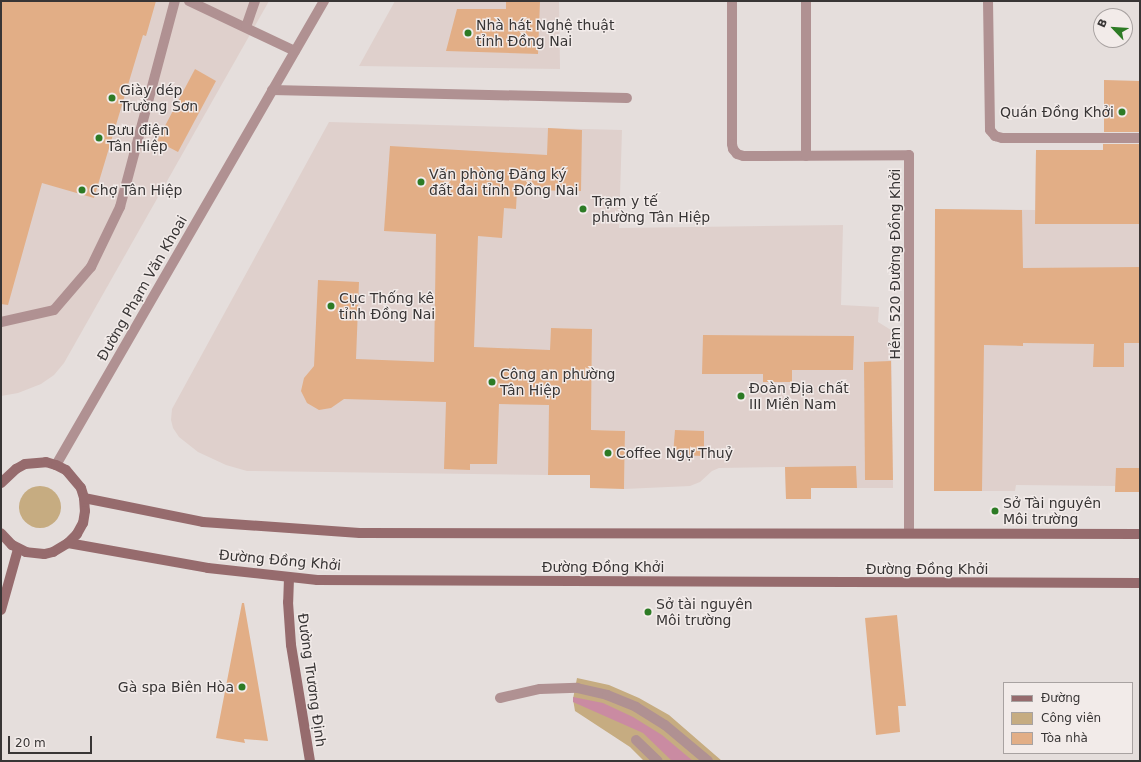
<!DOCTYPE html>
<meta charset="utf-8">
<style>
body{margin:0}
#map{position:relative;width:1141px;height:762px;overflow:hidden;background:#e5dedc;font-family:"DejaVu Sans",sans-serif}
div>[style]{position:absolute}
.built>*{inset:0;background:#dfd0cc}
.green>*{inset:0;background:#c6ac81}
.round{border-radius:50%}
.water>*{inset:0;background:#ca8ba2}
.building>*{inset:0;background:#e2ae86}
.service>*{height:10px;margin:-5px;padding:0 5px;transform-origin:5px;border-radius:5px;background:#b09192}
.minor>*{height:10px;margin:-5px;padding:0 5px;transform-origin:5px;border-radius:5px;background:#b09192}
.tertiary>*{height:10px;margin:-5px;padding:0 5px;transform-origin:5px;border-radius:5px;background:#b09192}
.secondary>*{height:10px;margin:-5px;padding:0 5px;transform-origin:5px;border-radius:5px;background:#966b6d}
.dots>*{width:11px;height:11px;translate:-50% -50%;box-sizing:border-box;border:2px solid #f2ebe9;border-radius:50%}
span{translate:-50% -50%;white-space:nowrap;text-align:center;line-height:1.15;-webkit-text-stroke:3px #f2ebe9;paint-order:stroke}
.poi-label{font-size:14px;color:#383535}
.left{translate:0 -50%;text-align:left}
.right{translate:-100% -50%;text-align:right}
.street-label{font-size:14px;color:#383535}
.frame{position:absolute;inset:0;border:2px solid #383535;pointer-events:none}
.legend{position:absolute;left:1003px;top:682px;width:130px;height:72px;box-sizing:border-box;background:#f2ebe9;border:1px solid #a8a2a1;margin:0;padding:5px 7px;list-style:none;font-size:12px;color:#383535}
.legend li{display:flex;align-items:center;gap:8px;height:20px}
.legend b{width:20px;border:1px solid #a8a2a1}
.north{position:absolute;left:1093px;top:8px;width:40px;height:40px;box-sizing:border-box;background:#f2ebe9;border:1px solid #a8a2a1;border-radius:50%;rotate:295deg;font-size:11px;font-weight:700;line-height:16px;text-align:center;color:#383535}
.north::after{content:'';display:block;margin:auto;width:14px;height:18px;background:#2d7b25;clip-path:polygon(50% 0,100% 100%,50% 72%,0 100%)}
.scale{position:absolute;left:8px;top:736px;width:84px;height:18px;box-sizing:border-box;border:2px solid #383535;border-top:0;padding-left:5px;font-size:12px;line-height:14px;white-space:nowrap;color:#383535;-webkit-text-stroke:3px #f2ebe9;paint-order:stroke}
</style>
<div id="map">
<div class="built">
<div style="clip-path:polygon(1px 1px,269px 1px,64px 363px,54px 375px,41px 384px,18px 393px,1px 396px)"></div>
<div style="clip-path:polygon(395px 1px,559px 1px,560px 69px,359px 66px)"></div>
<div style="clip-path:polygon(329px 122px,622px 130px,619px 228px,843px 225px,841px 305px,879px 307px,878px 322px,891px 330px,893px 488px,811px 488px,811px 499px,786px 499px,785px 467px,719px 468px,712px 471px,700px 482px,690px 486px,624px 489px,625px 431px,591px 430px,592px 329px,551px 328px,548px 475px,247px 471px,226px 465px,198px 452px,179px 437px,173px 428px,171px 420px,172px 409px)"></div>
<div style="clip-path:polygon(1036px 150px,1140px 150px,1140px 492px,1116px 492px,1115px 486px,1016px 485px,1015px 491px,982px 491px,935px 302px,935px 209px,1035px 210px)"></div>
</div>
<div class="green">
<div class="round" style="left:19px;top:486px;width:42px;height:42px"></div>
<div style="clip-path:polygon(577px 678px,609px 685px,639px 698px,669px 715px,722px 761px,644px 761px,630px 747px,575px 711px,573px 699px)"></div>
</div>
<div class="water">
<div style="clip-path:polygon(573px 697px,603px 703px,633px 717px,662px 735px,693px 761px,672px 761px,643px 733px,573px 702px)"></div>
</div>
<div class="building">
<div style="clip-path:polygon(1px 1px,156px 1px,146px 36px,143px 35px,94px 198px,42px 183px,8px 305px,1px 304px)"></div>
<div style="clip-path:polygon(506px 1px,540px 1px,538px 54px,446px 51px,457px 9px,506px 9px)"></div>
<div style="clip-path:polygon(195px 69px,216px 81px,178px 152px,157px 141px)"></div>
<div style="clip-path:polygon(1104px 80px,1140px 81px,1140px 132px,1104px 132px)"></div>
<div style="clip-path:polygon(548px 128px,582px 130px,581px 191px,517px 190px,516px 209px,504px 208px,502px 238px,478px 236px,474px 347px,550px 350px,551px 328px,592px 329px,591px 430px,625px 431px,624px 489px,590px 488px,590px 475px,548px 475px,549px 405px,499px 404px,497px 464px,470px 464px,470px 470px,444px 469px,446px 402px,344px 399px,331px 408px,319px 410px,307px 403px,301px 391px,304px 378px,314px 366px,318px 280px,359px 282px,356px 359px,434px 362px,436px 234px,384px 231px,390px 146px,547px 155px)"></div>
<div style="clip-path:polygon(1103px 144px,1140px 144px,1140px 224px,1035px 224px,1036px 150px,1103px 150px)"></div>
<div style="clip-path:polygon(935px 209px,1022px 210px,1023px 268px,1140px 267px,1140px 343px,1124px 343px,1124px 367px,1093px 367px,1094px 344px,1023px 343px,1023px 346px,984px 345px,982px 491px,934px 491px)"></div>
<div style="clip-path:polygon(703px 335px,854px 336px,853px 370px,792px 370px,792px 382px,763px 382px,763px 374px,702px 374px)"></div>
<div style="clip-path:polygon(891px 361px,893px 480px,865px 480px,864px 362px)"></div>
<div style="clip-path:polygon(675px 430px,704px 431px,704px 456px,673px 455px)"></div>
<div style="clip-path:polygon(856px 466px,857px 488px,811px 488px,811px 499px,786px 499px,785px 467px)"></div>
<div style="clip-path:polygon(1116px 468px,1139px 468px,1139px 492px,1115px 492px)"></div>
<div style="clip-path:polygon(242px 603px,244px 603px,268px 741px,244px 739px,245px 743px,216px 738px)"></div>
<div style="clip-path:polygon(897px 615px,906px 706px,898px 706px,900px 732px,876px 735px,865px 618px)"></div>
</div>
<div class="service">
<div style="left:189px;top:1px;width:117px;rotate:25.3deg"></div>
<div style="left:246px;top:27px;width:28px;rotate:-71deg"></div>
<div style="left:1px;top:322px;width:54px;rotate:-12.8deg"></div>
<div style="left:54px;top:310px;width:57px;rotate:-49.3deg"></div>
<div style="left:91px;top:267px;width:67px;rotate:-64.2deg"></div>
<div style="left:120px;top:207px;width:213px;rotate:-75.1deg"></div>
<div style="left:636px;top:740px;width:30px;rotate:44deg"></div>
</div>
<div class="minor">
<div style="left:732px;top:1px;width:143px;rotate:90deg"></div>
<div style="left:732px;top:144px;width:5px;rotate:79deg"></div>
<div style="left:733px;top:149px;width:6px;rotate:51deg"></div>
<div style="left:737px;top:154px;width:6px;rotate:18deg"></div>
<div style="left:743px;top:156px;width:166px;rotate:-0.3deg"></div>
<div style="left:909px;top:155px;width:378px;rotate:90deg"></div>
<div style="left:806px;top:1px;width:155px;rotate:90deg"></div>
<div style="left:988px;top:1px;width:129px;rotate:89.1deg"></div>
<div style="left:990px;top:130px;width:8px;rotate:50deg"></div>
<div style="left:995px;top:136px;width:7px;rotate:16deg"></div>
<div style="left:1002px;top:138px;width:138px"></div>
<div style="left:272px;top:90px;width:355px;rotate:1.3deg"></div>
<div style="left:500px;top:698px;width:41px;rotate:-12.7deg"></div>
<div style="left:540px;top:689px;width:37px;rotate:-2deg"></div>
<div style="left:577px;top:688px;width:31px;rotate:13deg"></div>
<div style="left:607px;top:695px;width:31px;rotate:22deg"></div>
<div style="left:636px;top:707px;width:34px;rotate:32deg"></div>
<div style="left:665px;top:725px;width:56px;rotate:39.9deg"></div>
</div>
<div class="tertiary">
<div style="left:56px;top:465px;width:536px;rotate:-59.99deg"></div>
</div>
<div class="secondary">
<div style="left:1px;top:483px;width:21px;rotate:-43deg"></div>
<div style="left:16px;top:469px;width:10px;rotate:-29deg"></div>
<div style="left:25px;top:464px;width:21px;rotate:-5deg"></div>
<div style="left:46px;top:462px;width:10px;rotate:17deg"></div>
<div style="left:56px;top:465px;width:11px;rotate:27deg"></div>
<div style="left:66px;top:470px;width:23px;rotate:50deg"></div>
<div style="left:81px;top:488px;width:10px;rotate:73deg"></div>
<div style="left:84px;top:498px;width:13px;rotate:86deg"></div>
<div style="left:85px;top:511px;width:12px;rotate:99deg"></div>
<div style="left:83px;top:523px;width:13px;rotate:119deg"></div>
<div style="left:77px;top:534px;width:13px;rotate:135deg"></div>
<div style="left:68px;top:543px;width:17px;rotate:149deg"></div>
<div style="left:53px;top:552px;width:9px;rotate:167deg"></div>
<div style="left:44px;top:554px;width:18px;rotate:-174deg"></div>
<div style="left:26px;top:552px;width:16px;rotate:-153deg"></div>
<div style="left:12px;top:545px;width:16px;rotate:-133deg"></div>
<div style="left:84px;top:498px;width:121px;rotate:11.4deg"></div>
<div style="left:203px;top:522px;width:157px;rotate:4deg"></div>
<div style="left:360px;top:533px;width:780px;rotate:0.07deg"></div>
<div style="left:68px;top:543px;width:142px;rotate:10.1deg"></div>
<div style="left:208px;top:568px;width:110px;rotate:6.3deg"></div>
<div style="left:317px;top:580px;width:823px;rotate:0.21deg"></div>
<div style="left:289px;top:578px;width:24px;rotate:92deg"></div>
<div style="left:288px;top:602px;width:43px;rotate:86deg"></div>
<div style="left:291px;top:645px;width:118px;rotate:80.7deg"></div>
<div style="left:1px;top:610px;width:63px;rotate:-74.4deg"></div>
</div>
<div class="dots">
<div style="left:468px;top:33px;background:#2d7b25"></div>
<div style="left:112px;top:98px;background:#2d7b25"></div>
<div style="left:1122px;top:112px;background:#2d7b25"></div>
<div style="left:99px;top:138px;background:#2d7b25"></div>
<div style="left:421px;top:182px;background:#2d7b25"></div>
<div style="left:82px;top:190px;background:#2d7b25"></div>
<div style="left:583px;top:209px;background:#2d7b25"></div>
<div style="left:331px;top:306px;background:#2d7b25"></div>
<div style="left:492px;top:382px;background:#2d7b25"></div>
<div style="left:741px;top:396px;background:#2d7b25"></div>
<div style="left:608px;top:453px;background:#2d7b25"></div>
<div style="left:995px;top:511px;background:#2d7b25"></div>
<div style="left:648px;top:612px;background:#2d7b25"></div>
<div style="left:242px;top:687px;background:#2d7b25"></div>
</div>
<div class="poi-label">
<span class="left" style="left:476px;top:33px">Nhà hát Nghệ thuật<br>tỉnh Đồng Nai</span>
<span class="left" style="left:120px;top:98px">Giày dép<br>Trường Sơn</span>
<span class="right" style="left:1114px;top:112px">Quán Đồng Khởi</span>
<span class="left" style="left:107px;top:138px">Bưu điện<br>Tân Hiệp</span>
<span class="left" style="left:429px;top:182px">Văn phòng Đăng ký<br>đất đai tỉnh Đồng Nai</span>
<span class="left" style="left:90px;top:190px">Chợ Tân Hiệp</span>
<span class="left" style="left:592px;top:209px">Trạm y tế<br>phường Tân Hiệp</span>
<span class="left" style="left:339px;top:306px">Cục Thống kê<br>tỉnh Đồng Nai</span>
<span class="left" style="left:500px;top:382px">Công an phường<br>Tân Hiệp</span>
<span class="left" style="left:749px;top:396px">Đoàn Địa chất<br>III Miền Nam</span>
<span class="left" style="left:616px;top:453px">Coffee Ngự Thuỷ</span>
<span class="left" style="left:1003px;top:511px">Sở Tài nguyên<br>Môi trường</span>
<span class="left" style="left:656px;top:612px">Sở tài nguyên<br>Môi trường</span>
<span class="right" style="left:234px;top:687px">Gà spa Biên Hòa</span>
</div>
<div class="street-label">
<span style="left:895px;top:264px;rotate:-90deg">Hẻm 520 Đường Đồng Khởi</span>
<span style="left:142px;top:288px;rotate:-60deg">Đường Phạm Văn Khoai</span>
<span style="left:280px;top:560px;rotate:5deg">Đường Đồng Khởi</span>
<span style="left:603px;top:567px">Đường Đồng Khởi</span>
<span style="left:927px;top:569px">Đường Đồng Khởi</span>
<span style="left:312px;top:680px;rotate:82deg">Đường Trương Định</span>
</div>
<div class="frame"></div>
<ul class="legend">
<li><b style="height:5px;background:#966b6d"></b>Đường</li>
<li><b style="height:11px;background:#c6ac81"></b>Công viên</li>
<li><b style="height:11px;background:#e2ae86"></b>Tòa nhà</li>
</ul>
<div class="north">B</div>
<div class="scale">20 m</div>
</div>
